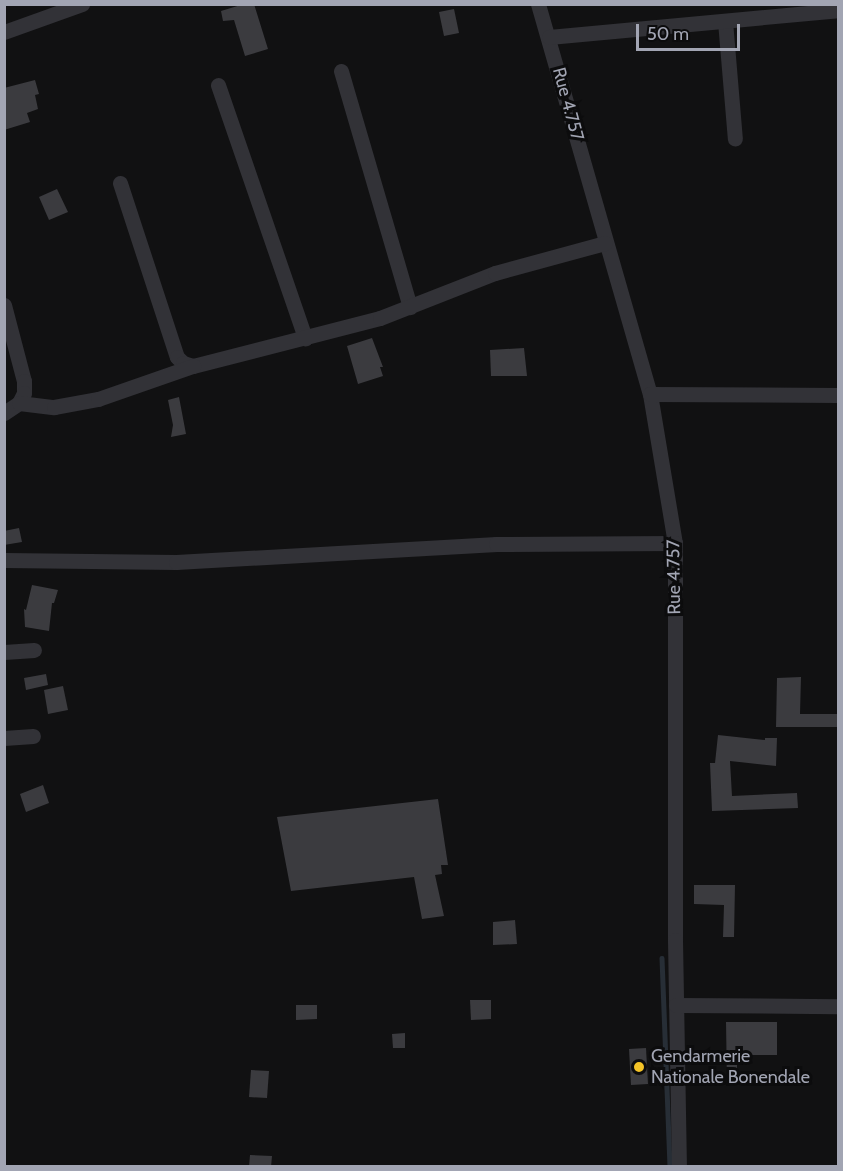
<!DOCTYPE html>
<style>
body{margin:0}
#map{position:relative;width:843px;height:1171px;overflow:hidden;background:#111112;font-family:Cabin,sans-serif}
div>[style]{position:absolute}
.stream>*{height:4.5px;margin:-2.25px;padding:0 2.25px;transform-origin:2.25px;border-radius:2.25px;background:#272e36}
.building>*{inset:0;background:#3b3b3f}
.minor>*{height:15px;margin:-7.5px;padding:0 7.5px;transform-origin:7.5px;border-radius:7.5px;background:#323237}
.dots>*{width:16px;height:16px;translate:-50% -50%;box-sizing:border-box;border:3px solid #0c0c0d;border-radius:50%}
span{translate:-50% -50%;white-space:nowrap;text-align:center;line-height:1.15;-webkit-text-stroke:6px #0c0c0d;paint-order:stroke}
.street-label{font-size:18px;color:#a2a5b3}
.poi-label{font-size:18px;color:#a2a5b3}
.left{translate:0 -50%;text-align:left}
.frame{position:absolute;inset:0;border:6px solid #a2a5b3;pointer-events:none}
.scale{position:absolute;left:636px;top:24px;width:104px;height:27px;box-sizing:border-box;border:3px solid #a2a5b3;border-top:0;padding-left:8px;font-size:18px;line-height:21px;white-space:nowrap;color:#a2a5b3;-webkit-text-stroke:4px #0c0c0d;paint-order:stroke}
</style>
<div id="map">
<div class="stream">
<div style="left:662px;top:958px;width:208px;rotate:87.8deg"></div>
</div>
<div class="building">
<div style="clip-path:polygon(244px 4px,254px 4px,268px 49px,245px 56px,234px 20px,223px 21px,221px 11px)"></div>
<div style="clip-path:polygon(454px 9px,459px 33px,444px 36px,439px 12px)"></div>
<div style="clip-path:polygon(35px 80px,39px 94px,35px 95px,38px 109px,27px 113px,30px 122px,4px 130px,4px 88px)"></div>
<div style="clip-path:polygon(57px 189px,68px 212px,49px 220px,39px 197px)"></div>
<div style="clip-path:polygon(372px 338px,383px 367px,380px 367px,383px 376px,358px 384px,347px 346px)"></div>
<div style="clip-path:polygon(524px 348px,527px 376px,491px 376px,490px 350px)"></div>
<div style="clip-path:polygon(179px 397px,186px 434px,171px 437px,173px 425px,168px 400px)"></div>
<div style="clip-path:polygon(19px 528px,22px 542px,4px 545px,4px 531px)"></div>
<div style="clip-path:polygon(32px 585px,58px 590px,54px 603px,52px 603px,49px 631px,25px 627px,24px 609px,26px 610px)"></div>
<div style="clip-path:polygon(46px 674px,48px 685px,26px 690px,24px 678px)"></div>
<div style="clip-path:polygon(801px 677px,800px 714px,838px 714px,838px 727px,776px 727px,777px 678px)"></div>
<div style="clip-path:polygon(63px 686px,68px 710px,48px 714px,44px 690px)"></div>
<div style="clip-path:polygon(718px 735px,765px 740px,765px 738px,777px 738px,776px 766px,730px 761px,732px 796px,797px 793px,798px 808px,712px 811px,710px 763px,715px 763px)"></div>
<div style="clip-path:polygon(43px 785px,49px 803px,26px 812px,20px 794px)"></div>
<div style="clip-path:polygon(438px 799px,448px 865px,441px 865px,442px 874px,435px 875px,444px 916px,422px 919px,414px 877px,291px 891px,277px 817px)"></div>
<div style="clip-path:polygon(694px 885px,735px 885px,734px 937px,723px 937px,724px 905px,694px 904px)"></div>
<div style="clip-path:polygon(515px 920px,517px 944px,493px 945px,493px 922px)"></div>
<div style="clip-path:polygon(470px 1000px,491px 1000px,491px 1019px,471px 1020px)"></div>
<div style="clip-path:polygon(296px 1005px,317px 1005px,317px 1019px,296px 1020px)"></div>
<div style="clip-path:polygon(726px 1022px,777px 1022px,777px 1055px,737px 1055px,737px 1085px,727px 1085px)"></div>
<div style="clip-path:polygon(405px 1033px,405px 1048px,393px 1048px,392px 1034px)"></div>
<div style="clip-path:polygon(646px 1048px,648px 1084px,631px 1085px,629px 1049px)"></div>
<div style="clip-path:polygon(251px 1070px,269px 1071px,267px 1098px,249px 1097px)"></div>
<div style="clip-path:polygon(250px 1155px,272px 1156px,271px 1167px,249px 1167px)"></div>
</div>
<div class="minor">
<div style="left:538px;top:4px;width:406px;rotate:74deg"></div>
<div style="left:650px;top:394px;width:151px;rotate:80.5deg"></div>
<div style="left:675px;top:543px;width:397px;rotate:90deg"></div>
<div style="left:675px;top:940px;width:226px;rotate:89deg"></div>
<div style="left:725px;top:21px;width:118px;rotate:85.2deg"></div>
<div style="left:4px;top:32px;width:83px;rotate:-19.7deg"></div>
<div style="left:549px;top:37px;width:290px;rotate:-5.3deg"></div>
<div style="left:341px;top:71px;width:246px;rotate:73.7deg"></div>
<div style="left:218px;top:85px;width:268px;rotate:71deg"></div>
<div style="left:120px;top:183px;width:183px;rotate:71.9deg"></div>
<div style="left:177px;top:357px;width:8px;rotate:45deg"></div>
<div style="left:183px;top:363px;width:10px;rotate:17deg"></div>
<div style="left:193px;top:366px;width:193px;rotate:-14.4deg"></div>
<div style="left:380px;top:318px;width:123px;rotate:-21.4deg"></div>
<div style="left:495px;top:273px;width:114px;rotate:-15.3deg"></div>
<div style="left:4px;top:305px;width:79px;rotate:75.3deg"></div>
<div style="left:24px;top:381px;width:12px;rotate:90deg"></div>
<div style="left:24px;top:393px;width:11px;rotate:117deg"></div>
<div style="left:19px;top:403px;width:18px;rotate:146deg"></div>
<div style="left:650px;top:394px;width:188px;rotate:0.3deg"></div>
<div style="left:19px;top:403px;width:35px;rotate:7deg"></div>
<div style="left:54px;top:407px;width:45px;rotate:-10.3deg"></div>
<div style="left:98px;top:399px;width:101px;rotate:-19.2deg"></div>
<div style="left:4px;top:560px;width:172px;rotate:0.7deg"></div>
<div style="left:176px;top:562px;width:321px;rotate:-3.2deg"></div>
<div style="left:496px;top:544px;width:179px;rotate:-0.3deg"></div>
<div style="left:4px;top:652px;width:30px;rotate:-4deg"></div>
<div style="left:4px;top:738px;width:29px;rotate:-4deg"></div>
<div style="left:676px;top:1005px;width:162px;rotate:0.4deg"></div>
</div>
<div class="dots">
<div style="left:639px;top:1067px;background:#f4c327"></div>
</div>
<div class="street-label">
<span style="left:568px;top:104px;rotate:75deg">Rue 4.757</span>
<span style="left:674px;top:577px;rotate:-91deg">Rue 4.757</span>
</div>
<div class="poi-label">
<span class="left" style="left:651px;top:1067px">Gendarmerie<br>Nationale Bonendale</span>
</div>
<div class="frame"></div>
<div class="scale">50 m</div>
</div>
